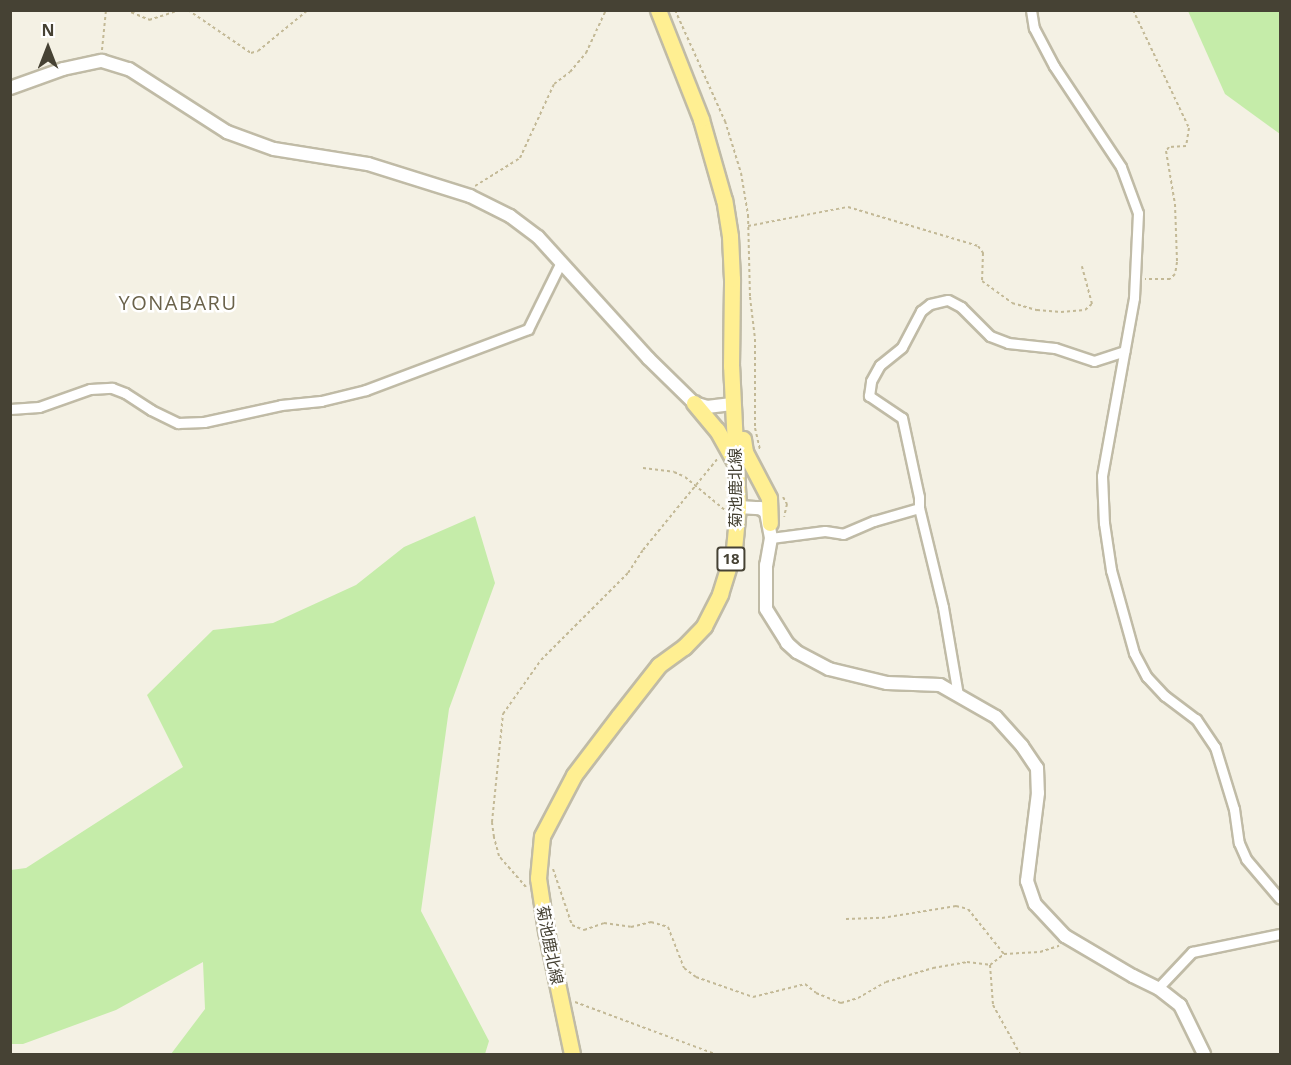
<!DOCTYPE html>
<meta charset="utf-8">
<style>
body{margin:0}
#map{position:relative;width:1291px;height:1065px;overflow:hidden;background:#f4f1e4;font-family:"Open Sans","Noto Sans JP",sans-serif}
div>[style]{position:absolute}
.green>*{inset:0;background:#c5eca9}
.path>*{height:2px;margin-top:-1px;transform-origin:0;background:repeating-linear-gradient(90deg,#c3b996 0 3px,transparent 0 6px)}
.roads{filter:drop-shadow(2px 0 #c0bba6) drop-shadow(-2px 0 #c0bba6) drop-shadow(0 2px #c0bba6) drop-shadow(0 -2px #c0bba6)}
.minor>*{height:9px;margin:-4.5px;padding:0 4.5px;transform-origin:4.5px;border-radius:4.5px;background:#fff}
.tertiary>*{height:12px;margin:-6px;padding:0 6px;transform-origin:6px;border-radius:6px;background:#fff}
.primary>*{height:15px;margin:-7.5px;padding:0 7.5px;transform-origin:7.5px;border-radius:7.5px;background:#ffef92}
span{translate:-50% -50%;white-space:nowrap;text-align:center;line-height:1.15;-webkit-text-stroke:5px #fff;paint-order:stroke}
.shield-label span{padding:2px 4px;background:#fff;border:2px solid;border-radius:4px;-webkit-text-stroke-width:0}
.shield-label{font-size:15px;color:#464234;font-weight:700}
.street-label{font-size:16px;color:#464234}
.quarter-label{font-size:20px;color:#6a624a;letter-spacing:1.5px}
.frame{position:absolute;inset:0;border:12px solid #464234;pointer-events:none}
.north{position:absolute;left:18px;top:18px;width:60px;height:60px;-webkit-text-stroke:4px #fff;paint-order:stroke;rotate:0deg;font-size:16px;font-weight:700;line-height:24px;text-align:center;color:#464234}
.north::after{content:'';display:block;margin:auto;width:21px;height:27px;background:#464234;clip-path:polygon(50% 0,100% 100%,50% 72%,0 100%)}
</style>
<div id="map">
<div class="green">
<div style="clip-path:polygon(1188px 11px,1280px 11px,1280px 134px,1225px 94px)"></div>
<div style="clip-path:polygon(475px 516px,495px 583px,449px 709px,421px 911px,489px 1041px,485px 1054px,171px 1054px,205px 1009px,203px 962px,116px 1010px,23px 1044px,11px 1044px,11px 870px,26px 868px,183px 767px,147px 695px,213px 630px,273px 623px,356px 585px,404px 547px)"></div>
</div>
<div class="path">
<div style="left:126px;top:10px;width:25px;rotate:23deg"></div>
<div style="left:149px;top:20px;width:32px;rotate:-18deg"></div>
<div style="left:188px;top:10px;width:76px;rotate:34.3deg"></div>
<div style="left:251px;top:53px;width:7px;rotate:-16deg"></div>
<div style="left:258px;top:51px;width:65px;rotate:-39.4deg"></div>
<div style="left:675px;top:10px;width:122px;rotate:65.8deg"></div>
<div style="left:725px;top:121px;width:54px;rotate:72.9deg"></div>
<div style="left:741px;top:173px;width:43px;rotate:80.5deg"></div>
<div style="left:748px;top:215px;width:82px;rotate:88.6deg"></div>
<div style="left:750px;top:297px;width:42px;rotate:83.2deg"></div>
<div style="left:755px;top:339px;width:89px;rotate:90deg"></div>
<div style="left:755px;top:428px;width:22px;rotate:77deg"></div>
<div style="left:1133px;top:10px;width:131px;rotate:64.6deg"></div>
<div style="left:1189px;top:128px;width:18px;rotate:99deg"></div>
<div style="left:1186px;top:146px;width:17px;rotate:177deg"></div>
<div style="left:1169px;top:147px;width:5px;rotate:127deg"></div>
<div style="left:1166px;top:151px;width:54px;rotate:80.4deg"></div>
<div style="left:1175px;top:204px;width:58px;rotate:88deg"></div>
<div style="left:1177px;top:262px;width:12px;rotate:99deg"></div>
<div style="left:1175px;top:274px;width:7px;rotate:135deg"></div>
<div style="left:1170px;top:279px;width:25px;rotate:180deg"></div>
<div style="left:102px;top:50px;width:40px;rotate:-84.3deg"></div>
<div style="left:475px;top:186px;width:53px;rotate:-31.9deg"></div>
<div style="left:520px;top:158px;width:81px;rotate:-65.3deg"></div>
<div style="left:554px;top:84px;width:20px;rotate:-37deg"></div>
<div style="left:570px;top:72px;width:25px;rotate:-50deg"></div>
<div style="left:586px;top:53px;width:47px;rotate:-65.1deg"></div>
<div style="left:748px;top:226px;width:102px;rotate:-10.8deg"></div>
<div style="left:848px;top:207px;width:136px;rotate:16.7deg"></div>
<div style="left:978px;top:246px;width:9px;rotate:54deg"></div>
<div style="left:983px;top:253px;width:28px;rotate:92deg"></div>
<div style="left:982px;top:281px;width:37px;rotate:36deg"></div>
<div style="left:1012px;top:303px;width:26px;rotate:16deg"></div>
<div style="left:1037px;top:310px;width:24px;rotate:5deg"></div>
<div style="left:1061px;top:312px;width:24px;rotate:-5deg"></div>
<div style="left:1085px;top:310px;width:9px;rotate:-41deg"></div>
<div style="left:1092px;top:304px;width:39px;rotate:-105deg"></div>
<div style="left:643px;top:468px;width:31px;rotate:7deg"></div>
<div style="left:674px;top:472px;width:12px;rotate:24deg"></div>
<div style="left:685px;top:477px;width:53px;rotate:39.7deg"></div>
<div style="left:783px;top:497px;width:8px;rotate:60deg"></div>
<div style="left:787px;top:504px;width:13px;rotate:103deg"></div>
<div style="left:553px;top:869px;width:59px;rotate:71.3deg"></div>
<div style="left:572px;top:925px;width:13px;rotate:23deg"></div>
<div style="left:584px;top:930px;width:21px;rotate:-19deg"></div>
<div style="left:604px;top:923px;width:27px;rotate:8deg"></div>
<div style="left:631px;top:927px;width:21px;rotate:-14deg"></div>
<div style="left:651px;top:922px;width:18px;rotate:16deg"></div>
<div style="left:668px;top:927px;width:44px;rotate:68.7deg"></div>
<div style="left:684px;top:968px;width:15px;rotate:37deg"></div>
<div style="left:696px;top:977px;width:60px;rotate:19.3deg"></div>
<div style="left:753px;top:997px;width:54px;rotate:-14deg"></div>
<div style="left:805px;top:984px;width:14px;rotate:39deg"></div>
<div style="left:816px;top:993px;width:27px;rotate:22deg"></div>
<div style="left:841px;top:1003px;width:18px;rotate:-16deg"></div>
<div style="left:858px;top:998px;width:32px;rotate:-30deg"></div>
<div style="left:886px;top:982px;width:49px;rotate:-16.6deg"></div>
<div style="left:933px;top:968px;width:35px;rotate:-10deg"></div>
<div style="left:967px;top:962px;width:23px;rotate:7deg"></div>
<div style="left:990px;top:965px;width:18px;rotate:-38deg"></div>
<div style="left:1004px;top:954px;width:36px;rotate:-3deg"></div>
<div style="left:1040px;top:952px;width:20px;rotate:-18deg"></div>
<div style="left:526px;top:887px;width:41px;rotate:-131.1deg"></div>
<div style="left:499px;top:856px;width:20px;rotate:-105deg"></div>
<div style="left:494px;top:837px;width:15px;rotate:-98deg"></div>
<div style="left:492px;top:822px;width:109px;rotate:-84.2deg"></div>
<div style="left:503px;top:714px;width:66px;rotate:-54.9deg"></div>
<div style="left:541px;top:660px;width:123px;rotate:-45deg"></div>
<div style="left:628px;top:573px;width:27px;rotate:-57deg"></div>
<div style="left:643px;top:550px;width:119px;rotate:-50.8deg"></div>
<div style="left:846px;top:919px;width:36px;rotate:-2deg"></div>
<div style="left:882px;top:918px;width:75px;rotate:-9.2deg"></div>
<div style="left:956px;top:906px;width:12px;rotate:14deg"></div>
<div style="left:968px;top:909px;width:58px;rotate:51.3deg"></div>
<div style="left:990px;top:965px;width:40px;rotate:85.7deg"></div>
<div style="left:993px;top:1005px;width:56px;rotate:61.1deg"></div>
<div style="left:575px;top:1002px;width:149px;rotate:20.4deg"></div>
</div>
<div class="roads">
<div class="minor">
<div style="left:1031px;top:10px;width:18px;rotate:81deg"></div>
<div style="left:1034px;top:28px;width:43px;rotate:62.2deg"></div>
<div style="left:1054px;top:66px;width:121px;rotate:56.4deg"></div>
<div style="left:1121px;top:167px;width:49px;rotate:69.7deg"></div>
<div style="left:1138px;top:213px;width:85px;rotate:92.7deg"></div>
<div style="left:1134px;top:298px;width:181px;rotate:100.2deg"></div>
<div style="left:1102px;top:476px;width:47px;rotate:87.6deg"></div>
<div style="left:1104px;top:523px;width:48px;rotate:81.5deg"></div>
<div style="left:1111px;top:570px;width:86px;rotate:74.5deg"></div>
<div style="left:1134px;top:653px;width:27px;rotate:62deg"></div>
<div style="left:1147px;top:677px;width:26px;rotate:47deg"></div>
<div style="left:1165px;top:696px;width:39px;rotate:37deg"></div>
<div style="left:1196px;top:719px;width:34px;rotate:56deg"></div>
<div style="left:1215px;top:747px;width:65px;rotate:73deg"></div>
<div style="left:1234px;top:809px;width:34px;rotate:82deg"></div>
<div style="left:1239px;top:843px;width:17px;rotate:66deg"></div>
<div style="left:1246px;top:859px;width:52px;rotate:49.6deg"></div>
<div style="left:10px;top:409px;width:29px;rotate:-4deg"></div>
<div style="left:39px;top:407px;width:54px;rotate:-19.4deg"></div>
<div style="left:90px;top:389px;width:22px;rotate:-3deg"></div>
<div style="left:112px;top:388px;width:14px;rotate:21deg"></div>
<div style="left:125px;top:393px;width:31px;rotate:33deg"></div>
<div style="left:151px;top:410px;width:30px;rotate:26deg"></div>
<div style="left:178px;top:423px;width:26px;rotate:-2deg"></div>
<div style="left:204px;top:422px;width:79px;rotate:-12.4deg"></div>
<div style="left:281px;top:405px;width:40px;rotate:-5.7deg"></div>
<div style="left:321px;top:401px;width:46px;rotate:-13.7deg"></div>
<div style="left:366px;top:390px;width:173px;rotate:-20.6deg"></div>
<div style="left:528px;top:329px;width:75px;rotate:-63.8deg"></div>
<div style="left:771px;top:538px;width:54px;rotate:-7.4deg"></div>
<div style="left:825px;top:531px;width:18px;rotate:9deg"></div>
<div style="left:843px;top:534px;width:34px;rotate:-23deg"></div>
<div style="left:874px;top:521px;width:47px;rotate:-16.1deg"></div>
<div style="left:958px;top:695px;width:89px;rotate:-99.7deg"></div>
<div style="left:943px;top:607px;width:102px;rotate:-103.6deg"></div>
<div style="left:919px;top:508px;width:11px;rotate:-90deg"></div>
<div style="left:919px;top:497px;width:81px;rotate:-102.1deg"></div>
<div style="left:902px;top:418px;width:40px;rotate:-146deg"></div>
<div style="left:869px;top:396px;width:15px;rotate:-82deg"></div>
<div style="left:871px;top:381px;width:18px;rotate:-61deg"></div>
<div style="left:880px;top:365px;width:28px;rotate:-39deg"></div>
<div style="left:902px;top:347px;width:41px;rotate:-62.2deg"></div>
<div style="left:921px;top:311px;width:11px;rotate:-38deg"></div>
<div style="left:930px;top:304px;width:18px;rotate:-13deg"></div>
<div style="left:948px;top:300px;width:15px;rotate:28deg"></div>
<div style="left:961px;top:307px;width:41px;rotate:45deg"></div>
<div style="left:990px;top:336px;width:19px;rotate:21deg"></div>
<div style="left:1008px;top:343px;width:47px;rotate:6.1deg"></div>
<div style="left:1055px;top:348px;width:41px;rotate:18.4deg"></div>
<div style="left:1094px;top:361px;width:32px;rotate:-18deg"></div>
<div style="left:1158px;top:988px;width:50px;rotate:-46.6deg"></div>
<div style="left:1192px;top:952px;width:90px;rotate:-11.6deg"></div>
</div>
<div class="tertiary">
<div style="left:10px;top:88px;width:56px;rotate:-19.7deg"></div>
<div style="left:63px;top:69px;width:40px;rotate:-12deg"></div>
<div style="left:102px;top:61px;width:28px;rotate:17deg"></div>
<div style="left:129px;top:69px;width:117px;rotate:32.7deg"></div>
<div style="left:227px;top:132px;width:50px;rotate:19.9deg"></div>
<div style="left:274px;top:149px;width:95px;rotate:9.1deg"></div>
<div style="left:368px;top:164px;width:107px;rotate:17.4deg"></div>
<div style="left:470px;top:196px;width:45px;rotate:26.6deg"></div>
<div style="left:510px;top:216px;width:35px;rotate:37deg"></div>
<div style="left:538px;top:237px;width:164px;rotate:47.7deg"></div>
<div style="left:648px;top:358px;width:64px;rotate:44.4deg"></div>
<div style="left:694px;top:403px;width:14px;rotate:17deg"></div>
<div style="left:707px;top:407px;width:25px;rotate:-7deg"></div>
<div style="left:738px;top:507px;width:22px;rotate:3deg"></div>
<div style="left:760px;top:508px;width:7px;rotate:34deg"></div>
<div style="left:766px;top:512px;width:26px;rotate:79deg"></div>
<div style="left:771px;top:538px;width:27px;rotate:100deg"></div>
<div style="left:766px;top:565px;width:44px;rotate:90deg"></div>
<div style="left:766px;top:609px;width:40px;rotate:58deg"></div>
<div style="left:787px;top:643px;width:13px;rotate:42deg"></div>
<div style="left:797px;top:652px;width:36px;rotate:28deg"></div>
<div style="left:829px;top:669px;width:60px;rotate:13.6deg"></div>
<div style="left:887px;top:683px;width:53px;rotate:2.2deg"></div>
<div style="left:940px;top:685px;width:64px;rotate:29.7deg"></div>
<div style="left:996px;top:717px;width:39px;rotate:48deg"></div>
<div style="left:1022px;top:746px;width:27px;rotate:56deg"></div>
<div style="left:1037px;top:768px;width:25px;rotate:88deg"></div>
<div style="left:1038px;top:793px;width:89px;rotate:97.1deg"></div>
<div style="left:1027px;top:881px;width:24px;rotate:71deg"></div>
<div style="left:1035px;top:904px;width:44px;rotate:46.8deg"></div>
<div style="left:1065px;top:936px;width:79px;rotate:30.5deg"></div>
<div style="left:1133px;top:976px;width:28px;rotate:26deg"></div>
<div style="left:1158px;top:988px;width:28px;rotate:38deg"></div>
<div style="left:1180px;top:1005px;width:55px;rotate:63.9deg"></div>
</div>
<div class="primary">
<div style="left:694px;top:403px;width:35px;rotate:50deg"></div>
<div style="left:717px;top:430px;width:35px;rotate:61deg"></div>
<div style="left:743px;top:439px;width:13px;rotate:81deg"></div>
<div style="left:745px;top:452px;width:52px;rotate:62.4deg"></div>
<div style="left:769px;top:498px;width:25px;rotate:88deg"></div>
<div style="left:572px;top:1054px;width:126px;rotate:-101.9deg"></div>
<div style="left:546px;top:931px;width:54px;rotate:-98.6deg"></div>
<div style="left:538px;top:878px;width:42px;rotate:-84.6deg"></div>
<div style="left:542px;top:836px;width:69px;rotate:-62.3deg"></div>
<div style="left:574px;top:775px;width:74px;rotate:-52.7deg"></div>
<div style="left:619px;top:716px;width:65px;rotate:-51.9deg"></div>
<div style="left:659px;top:665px;width:31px;rotate:-36deg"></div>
<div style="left:684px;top:647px;width:29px;rotate:-46deg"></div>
<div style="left:704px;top:626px;width:36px;rotate:-63deg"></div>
<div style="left:720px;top:594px;width:47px;rotate:-72.7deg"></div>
<div style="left:734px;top:549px;width:42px;rotate:-84.6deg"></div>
<div style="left:738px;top:507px;width:141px;rotate:-92.8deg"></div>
<div style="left:731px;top:366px;width:87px;rotate:-89.3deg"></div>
<div style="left:732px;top:279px;width:43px;rotate:-92.7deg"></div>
<div style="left:730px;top:236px;width:36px;rotate:-99deg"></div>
<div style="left:724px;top:200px;width:84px;rotate:-105.9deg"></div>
<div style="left:701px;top:119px;width:117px;rotate:-111.5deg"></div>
</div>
</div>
<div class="shield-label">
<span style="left:731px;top:559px">18</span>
</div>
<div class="street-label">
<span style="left:735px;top:488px;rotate:-90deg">菊池鹿北線</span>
<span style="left:550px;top:945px;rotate:79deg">菊池鹿北線</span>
</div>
<div class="quarter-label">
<span style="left:178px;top:302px">YONABARU</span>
</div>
<div class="frame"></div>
<div class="north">N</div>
</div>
